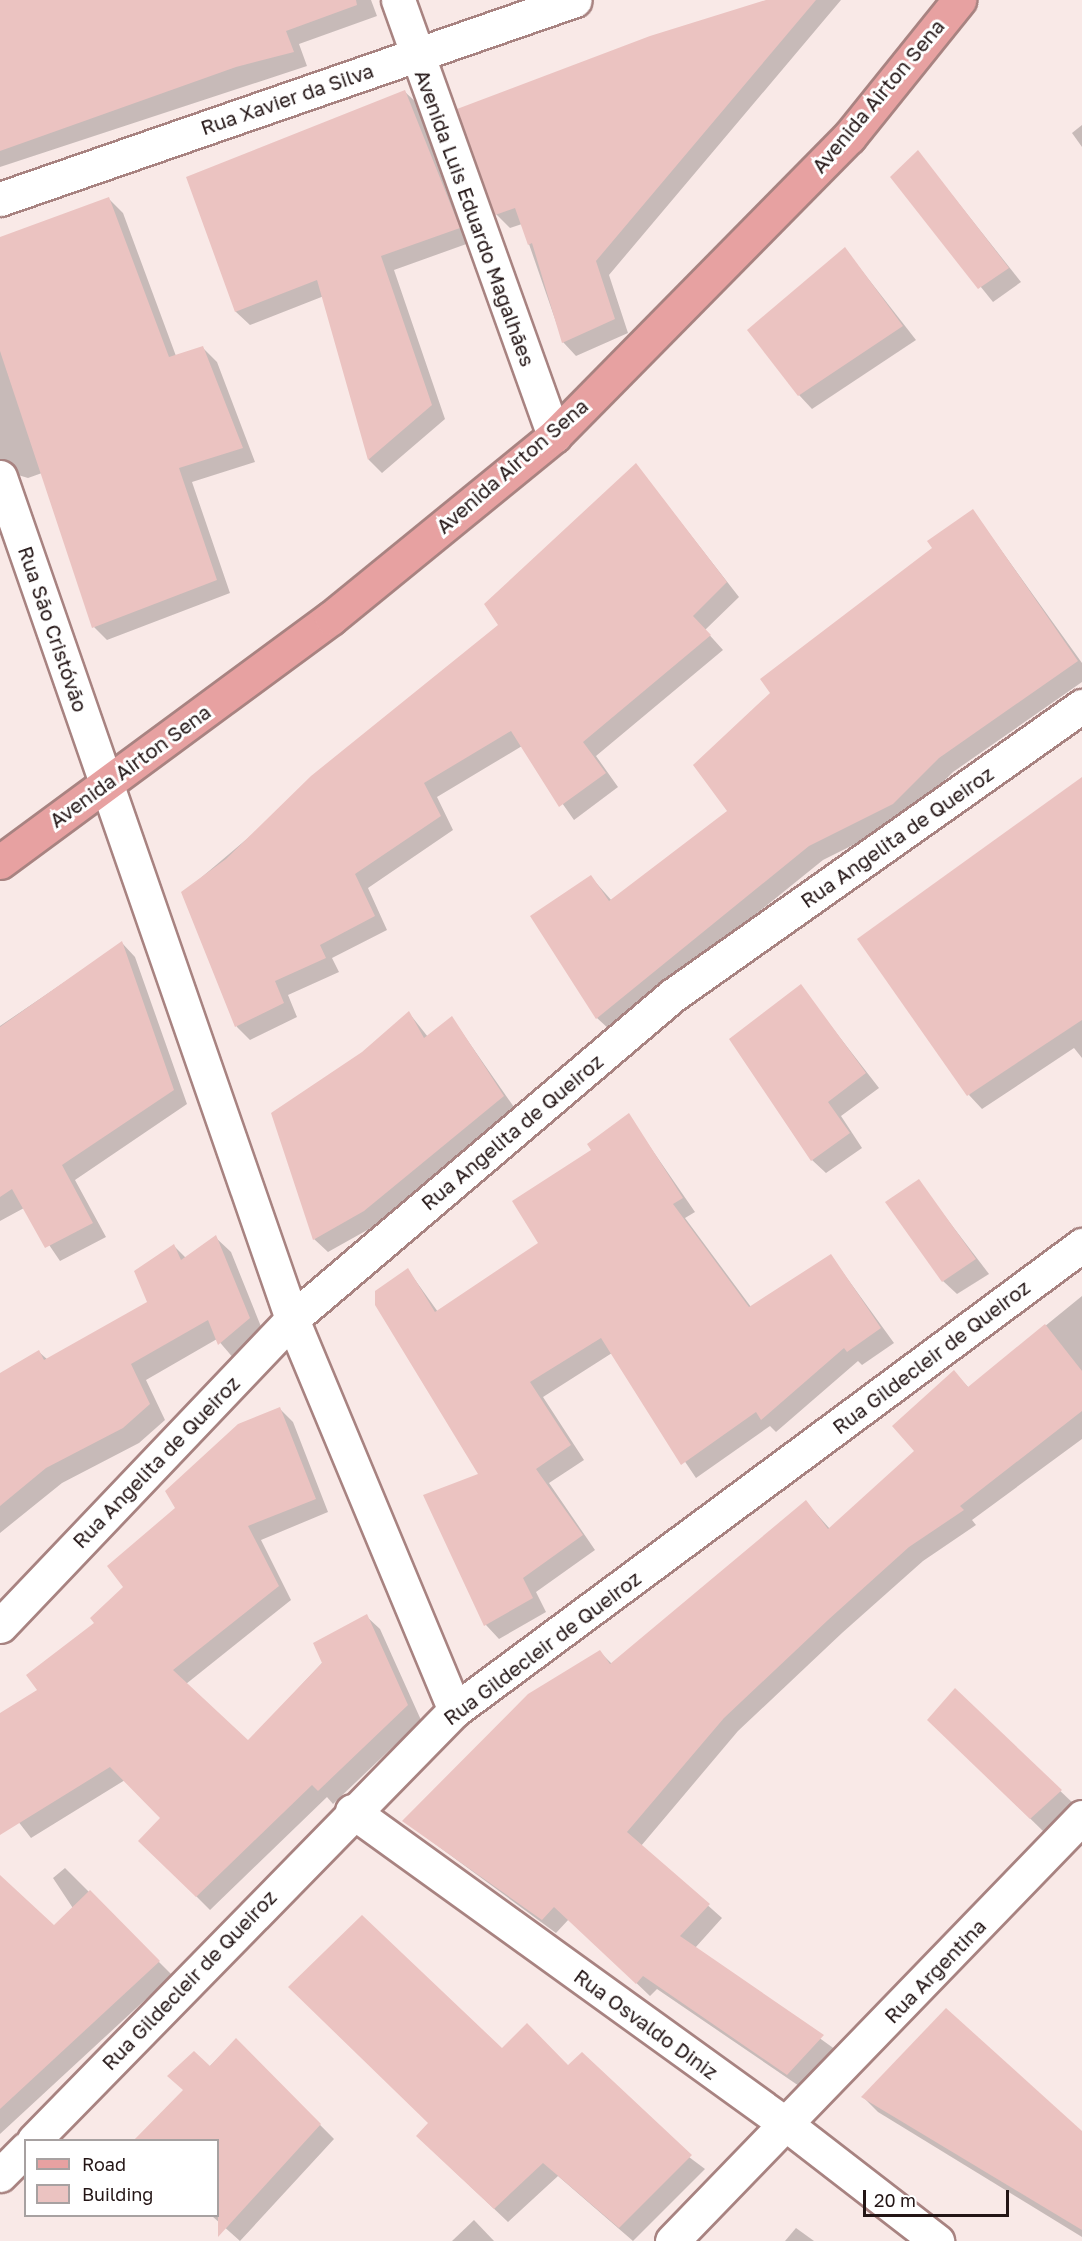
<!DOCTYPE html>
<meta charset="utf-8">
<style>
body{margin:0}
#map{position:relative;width:1082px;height:2241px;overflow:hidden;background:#f9e9e7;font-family:"Golos Text",sans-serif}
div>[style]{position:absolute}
.shadow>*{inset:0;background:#0003}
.building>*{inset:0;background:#ebc3c1}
.roads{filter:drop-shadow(2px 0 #a88381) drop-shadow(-2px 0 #a88381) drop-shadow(0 2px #a88381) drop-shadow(0 -2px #a88381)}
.street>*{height:33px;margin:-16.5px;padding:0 16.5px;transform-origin:16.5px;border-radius:16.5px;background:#fff}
.primary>*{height:33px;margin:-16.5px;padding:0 16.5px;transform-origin:16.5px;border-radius:16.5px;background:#e7a1a1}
span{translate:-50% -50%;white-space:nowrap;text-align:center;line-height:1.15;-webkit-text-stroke:6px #fff;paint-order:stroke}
.street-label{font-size:20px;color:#231515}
.legend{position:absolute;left:24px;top:2139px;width:195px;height:78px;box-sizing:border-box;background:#fff;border:2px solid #a7a1a1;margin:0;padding:8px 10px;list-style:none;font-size:18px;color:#231515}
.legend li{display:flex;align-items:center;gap:12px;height:30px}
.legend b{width:30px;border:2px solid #a7a1a1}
.scale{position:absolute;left:863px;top:2190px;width:146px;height:27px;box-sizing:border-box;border:3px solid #231515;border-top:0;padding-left:8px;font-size:18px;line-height:21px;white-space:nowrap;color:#231515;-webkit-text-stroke:4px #fff;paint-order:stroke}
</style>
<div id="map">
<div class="shadow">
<div style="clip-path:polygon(0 0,371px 0,377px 16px,299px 44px,307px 66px,0 167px)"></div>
<div style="clip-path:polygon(771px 0,841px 0,609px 275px,628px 333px,576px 356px,563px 342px,522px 224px,510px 228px,496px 214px)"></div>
<div style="clip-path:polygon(405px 92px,419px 105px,472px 242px,394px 270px,445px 419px,382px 473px,369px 460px,324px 296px,250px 325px,236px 312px,188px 178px)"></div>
<div style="clip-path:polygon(1082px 125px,1082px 147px,1072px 133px)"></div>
<div style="clip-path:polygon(918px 152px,1021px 282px,993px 302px,892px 177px)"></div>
<div style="clip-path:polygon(109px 199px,123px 213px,176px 356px,203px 348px,217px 362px,255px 462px,192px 482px,230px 593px,107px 640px,94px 627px,42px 473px,28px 478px,8px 472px,0 483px,0 238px)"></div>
<div style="clip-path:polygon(845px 249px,916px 340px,812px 409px,799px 395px)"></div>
<div style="clip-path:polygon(636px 465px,739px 597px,705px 630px,723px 650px,596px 756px,618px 787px,574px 820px,522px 746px,437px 797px,453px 830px,368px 888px,387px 930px,332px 958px,339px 972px,288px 995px,297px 1017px,250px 1040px,237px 1027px,183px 893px,500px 625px)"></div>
<div style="clip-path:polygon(973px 511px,1082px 663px,1082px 682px,953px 772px,907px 818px,823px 860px,611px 1031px,597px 1018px,591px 877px,612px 901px,729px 811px,934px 549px)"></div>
<div style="clip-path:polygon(1082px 779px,1082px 1058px,1074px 1048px,982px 1109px,969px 1095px)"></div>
<div style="clip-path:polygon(122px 943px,135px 957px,187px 1104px,75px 1180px,106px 1237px,60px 1261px,24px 1208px,0 1221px,0 1026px)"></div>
<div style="clip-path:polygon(800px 986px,879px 1088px,841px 1116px,862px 1148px,826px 1173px,812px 1160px)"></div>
<div style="clip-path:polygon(409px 1013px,428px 1037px,452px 1018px,516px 1110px,378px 1224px,328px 1252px,314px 1239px,363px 1054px)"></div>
<div style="clip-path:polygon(628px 1115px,695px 1212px,685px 1218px,751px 1307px,831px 1256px,894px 1343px,862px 1365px,858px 1361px,776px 1432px,770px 1426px,696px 1478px,612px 1353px,543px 1397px,584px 1460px,549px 1483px,595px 1550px,536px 1592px,546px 1612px,499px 1639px,486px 1625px,425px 1496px,481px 1475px,408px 1270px,438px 1312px,540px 1244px,593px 1151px)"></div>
<div style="clip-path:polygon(918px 1181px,989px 1274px,957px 1294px,943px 1281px)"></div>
<div style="clip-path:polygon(215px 1237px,231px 1252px,264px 1334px,235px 1360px,217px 1339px,146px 1380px,165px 1420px,139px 1443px,62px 1483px,0 1533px,0 1399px,39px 1352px,48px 1360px,149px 1302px,174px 1246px,186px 1258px)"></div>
<div style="clip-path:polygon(1082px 1296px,1082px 1439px,972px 1520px,976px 1525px,923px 1561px,842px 1633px,738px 1731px,641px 1846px,722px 1918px,695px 1948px,836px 2050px,802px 2088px,657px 1989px,650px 1996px,569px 1919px,556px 1933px,404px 1821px,600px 1652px,612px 1664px,806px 1502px,830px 1529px,917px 1451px,954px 1372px,969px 1388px)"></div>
<div style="clip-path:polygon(279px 1408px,293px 1422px,328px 1512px,261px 1540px,291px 1600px,186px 1684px,248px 1742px,366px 1616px,380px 1629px,421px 1720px,333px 1804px,327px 1797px,210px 1910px,141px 1841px,162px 1818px,125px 1780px,31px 1838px,0 1798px,0 1715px,39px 1691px,125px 1587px,177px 1509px)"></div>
<div style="clip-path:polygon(955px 1691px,1075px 1805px,1044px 1832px,929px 1720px)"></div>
<div style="clip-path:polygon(65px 1868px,172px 1975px,0 2134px,0 1877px,85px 1957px,98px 1946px,53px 1878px)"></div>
<div style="clip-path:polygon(236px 2040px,334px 2139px,240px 2241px,212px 2216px,218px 2216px,218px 2140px,136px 2140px)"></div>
<div style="clip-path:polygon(502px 2050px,569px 2067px,705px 2169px,633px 2241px,558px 2176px,508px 2222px,431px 2149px)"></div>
<div style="clip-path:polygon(863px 2097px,1082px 2133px,1082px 2237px,878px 2112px)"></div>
<div style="clip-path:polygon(474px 2220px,494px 2241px,452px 2241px)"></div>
<div style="clip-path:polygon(796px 2228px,814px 2241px,785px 2241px)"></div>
</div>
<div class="building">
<div style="clip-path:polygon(0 0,356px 0,357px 5px,286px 31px,294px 52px,236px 67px,0 151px)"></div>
<div style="clip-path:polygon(766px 0,816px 0,596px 261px,615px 319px,562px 343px,532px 243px,528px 245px,515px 208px,495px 215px,457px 109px,650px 36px)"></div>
<div style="clip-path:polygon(405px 90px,460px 228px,381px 256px,432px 405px,368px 460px,317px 280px,235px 312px,186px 177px)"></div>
<div style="clip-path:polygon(918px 150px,1009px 268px,978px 289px,890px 177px)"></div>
<div style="clip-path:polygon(109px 197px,169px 357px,203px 346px,243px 448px,179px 468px,217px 580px,92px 628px,0 351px,0 237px)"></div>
<div style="clip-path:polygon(845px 247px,903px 326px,798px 396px,747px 330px)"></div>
<div style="clip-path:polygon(636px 463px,727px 582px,693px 616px,711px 635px,583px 742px,606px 773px,559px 807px,511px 731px,424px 783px,441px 816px,355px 874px,375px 916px,320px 945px,326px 958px,275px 981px,284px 1003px,235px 1027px,181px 892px,226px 859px,311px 776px,498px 625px,484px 604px)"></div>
<div style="clip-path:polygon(973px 509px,1078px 661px,939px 758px,893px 804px,809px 846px,596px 1019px,530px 916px,591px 875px,609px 901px,727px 811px,693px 765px,770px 693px,760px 679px,932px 548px,927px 541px)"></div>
<div style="clip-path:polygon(1082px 777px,1082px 1020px,967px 1096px,857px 939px)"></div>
<div style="clip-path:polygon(122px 941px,174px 1090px,62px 1165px,93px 1223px,45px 1248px,12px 1189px,0 1197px,0 1027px)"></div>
<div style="clip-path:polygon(801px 984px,866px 1073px,828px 1102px,850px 1133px,811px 1161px,729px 1039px)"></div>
<div style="clip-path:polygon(409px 1011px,424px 1038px,452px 1016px,504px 1096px,364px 1211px,313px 1240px,271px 1113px,362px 1052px)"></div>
<div style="clip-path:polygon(629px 1113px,683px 1198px,673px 1204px,749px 1307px,831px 1254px,881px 1328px,847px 1352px,844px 1348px,761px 1420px,756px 1412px,681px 1465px,601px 1338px,530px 1382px,571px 1445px,536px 1469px,583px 1535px,523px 1578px,533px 1598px,484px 1626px,423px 1495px,478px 1474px,375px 1305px,375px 1291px,408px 1268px,435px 1312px,538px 1243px,512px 1201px,591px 1150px,587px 1144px)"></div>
<div style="clip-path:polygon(919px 1179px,976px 1259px,942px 1282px,885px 1202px)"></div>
<div style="clip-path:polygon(216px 1235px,250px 1318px,218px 1345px,208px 1320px,131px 1364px,150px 1404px,123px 1428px,46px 1468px,0 1506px,0 1373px,39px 1350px,44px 1360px,147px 1302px,134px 1271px,174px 1244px,181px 1260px)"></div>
<div style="clip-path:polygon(1045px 1324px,1082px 1371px,1082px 1411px,960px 1506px,964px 1510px,909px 1547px,828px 1620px,724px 1718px,627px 1832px,710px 1904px,680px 1936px,824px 2035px,787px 2075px,643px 1976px,636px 1984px,554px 1907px,542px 1920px,402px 1821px,528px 1694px,600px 1650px,610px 1664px,806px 1500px,828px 1529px,914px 1451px,892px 1426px,954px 1370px,968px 1387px)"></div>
<div style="clip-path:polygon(280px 1407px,316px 1499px,248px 1526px,279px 1586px,173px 1670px,248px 1740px,322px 1663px,313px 1643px,367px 1614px,408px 1705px,318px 1791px,312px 1785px,196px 1897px,138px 1841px,160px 1818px,110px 1767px,0 1835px,0 1713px,37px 1690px,26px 1675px,94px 1623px,90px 1618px,123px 1587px,107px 1566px,175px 1508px,165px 1491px,238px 1424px)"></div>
<div style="clip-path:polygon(955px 1688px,1062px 1790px,1030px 1819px,927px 1720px)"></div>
<div style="clip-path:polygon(0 1875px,54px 1925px,90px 1890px,160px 1961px,0 2109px)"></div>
<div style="clip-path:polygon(362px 1915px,502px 2048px,527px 2023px,568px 2065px,582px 2052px,692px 2155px,619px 2228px,543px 2163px,494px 2209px,416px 2136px,428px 2123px,288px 1987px)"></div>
<div style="clip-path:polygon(946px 2008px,1082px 2131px,1082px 2230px,861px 2097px)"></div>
<div style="clip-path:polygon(236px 2038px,321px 2124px,218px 2237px,218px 2140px,134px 2140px,183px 2090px,167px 2076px,194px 2051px,210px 2066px)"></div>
</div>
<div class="roads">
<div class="street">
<div style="left:398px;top:0;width:463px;rotate:70.3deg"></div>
<div style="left:0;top:199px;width:608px;rotate:-19.09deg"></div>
<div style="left:0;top:477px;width:891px;rotate:70.87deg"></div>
<div style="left:292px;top:1319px;width:424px;rotate:67.4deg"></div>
<div style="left:0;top:1626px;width:424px;rotate:-46.4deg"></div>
<div style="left:292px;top:1319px;width:500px;rotate:-40.38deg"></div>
<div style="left:673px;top:995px;width:501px;rotate:-35.25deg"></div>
<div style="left:352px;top:1811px;width:536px;rotate:35.82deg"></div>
<div style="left:787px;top:2125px;width:190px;rotate:37.7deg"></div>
<div style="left:34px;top:2140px;width:602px;rotate:-45.61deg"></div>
<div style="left:455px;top:1710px;width:781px;rotate:-36.56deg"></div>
<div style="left:0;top:2175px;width:37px;rotate:-45deg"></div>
<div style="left:672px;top:2241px;width:590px;rotate:-45.96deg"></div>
</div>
<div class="primary">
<div style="left:0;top:862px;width:411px;rotate:-36.4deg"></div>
<div style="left:331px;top:618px;width:288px;rotate:-39.2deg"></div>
<div style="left:554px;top:436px;width:420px;rotate:-45.4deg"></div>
<div style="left:849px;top:137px;width:176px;rotate:-51.2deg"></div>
</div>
</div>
<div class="street-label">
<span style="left:878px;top:96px;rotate:-50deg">Avenida Airton Sena</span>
<span style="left:287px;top:99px;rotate:-19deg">Rua Xavier da Silva</span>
<span style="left:475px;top:218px;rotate:70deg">Avenida Luis Eduardo Magalhães</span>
<span style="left:512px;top:466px;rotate:-41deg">Avenida Airton Sena</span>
<span style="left:53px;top:629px;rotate:71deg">Rua São Cristóvão</span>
<span style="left:130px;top:766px;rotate:-36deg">Avenida Airton Sena</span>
<span style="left:897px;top:837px;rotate:-35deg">Rua Angelita de Queiroz</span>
<span style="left:512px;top:1132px;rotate:-40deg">Rua Angelita de Queiroz</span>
<span style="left:931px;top:1357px;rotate:-37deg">Rua Gildecleir de Queiroz</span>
<span style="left:156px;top:1462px;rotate:-46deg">Rua Angelita de Queiroz</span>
<span style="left:542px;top:1648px;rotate:-37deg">Rua Gildecleir de Queiroz</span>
<span style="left:935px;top:1971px;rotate:-46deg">Rua Argentina</span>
<span style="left:189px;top:1980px;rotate:-46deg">Rua Gildecleir de Queiroz</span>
<span style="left:646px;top:2024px;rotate:36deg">Rua Osvaldo Diniz</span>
</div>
<ul class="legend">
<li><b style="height:8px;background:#e7a1a1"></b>Road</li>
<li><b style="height:16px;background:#ebc3c1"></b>Building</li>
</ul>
<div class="scale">20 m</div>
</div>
